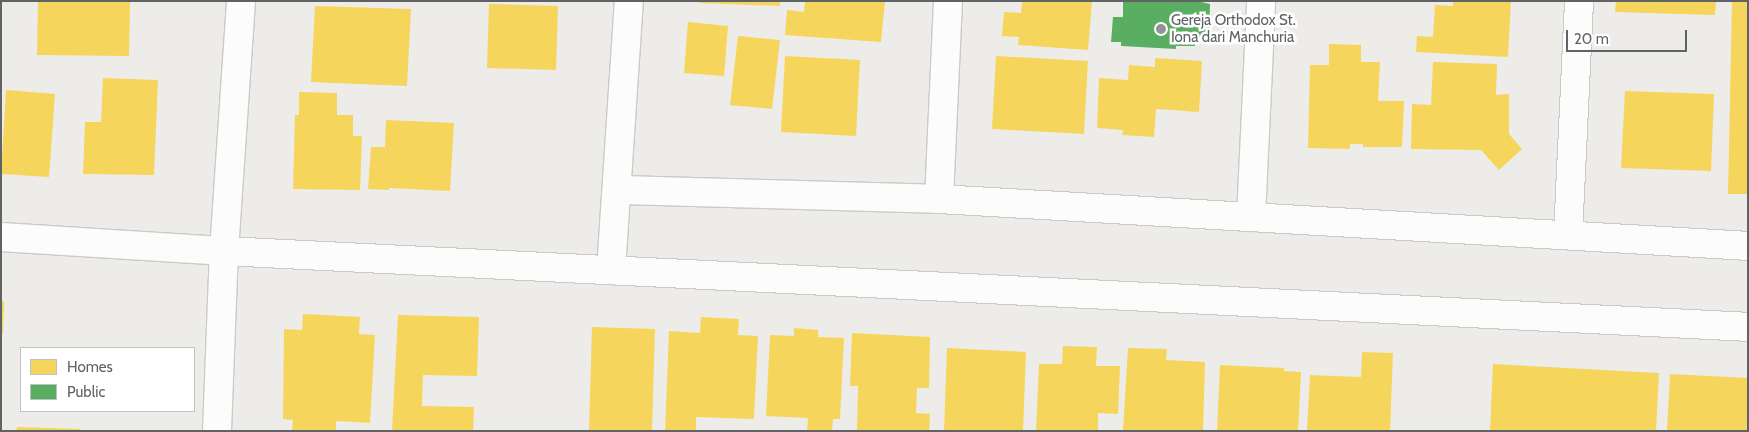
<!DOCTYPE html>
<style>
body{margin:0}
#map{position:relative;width:1749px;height:432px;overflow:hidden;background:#eeece9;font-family:Cabin,sans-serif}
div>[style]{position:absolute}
.homes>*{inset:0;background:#f6d55c}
.public>*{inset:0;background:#5aae61}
.roads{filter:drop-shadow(1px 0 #cacac9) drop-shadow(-1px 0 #cacac9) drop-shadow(0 1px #cacac9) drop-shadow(0 -1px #cacac9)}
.minor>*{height:28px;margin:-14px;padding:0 14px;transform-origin:14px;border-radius:14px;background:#fcfcfc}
.dots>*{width:14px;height:14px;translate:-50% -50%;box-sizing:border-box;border:2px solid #fff;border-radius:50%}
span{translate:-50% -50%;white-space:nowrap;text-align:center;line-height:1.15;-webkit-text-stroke:5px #fff;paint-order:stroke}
.poi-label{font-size:15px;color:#5f6366}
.left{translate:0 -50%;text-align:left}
.frame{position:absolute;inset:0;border:2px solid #5f6366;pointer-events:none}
.legend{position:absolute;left:20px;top:347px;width:175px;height:65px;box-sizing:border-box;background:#fff;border:1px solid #bfc1c2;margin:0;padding:6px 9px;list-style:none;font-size:15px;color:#5f6366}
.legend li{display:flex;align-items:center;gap:10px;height:25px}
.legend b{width:25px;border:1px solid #bfc1c2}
.scale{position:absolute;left:1566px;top:30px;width:121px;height:22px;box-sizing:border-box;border:2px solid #5f6366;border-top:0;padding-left:6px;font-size:15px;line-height:18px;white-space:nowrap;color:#5f6366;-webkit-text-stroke:4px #fff;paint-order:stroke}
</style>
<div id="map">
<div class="homes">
<div style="clip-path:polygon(38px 1px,130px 1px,129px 56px,37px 55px)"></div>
<div style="clip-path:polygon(699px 1px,780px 1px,780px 6px,699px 3px)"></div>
<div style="clip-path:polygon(805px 1px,885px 1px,881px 42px,785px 35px,787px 10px,804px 12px)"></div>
<div style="clip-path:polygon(1022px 1px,1092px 1px,1088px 50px,1018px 45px,1019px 37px,1002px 36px,1004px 12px,1021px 13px)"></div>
<div style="clip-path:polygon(1453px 1px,1511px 1px,1508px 57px,1416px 52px,1417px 36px,1433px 37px,1435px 5px,1453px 6px)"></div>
<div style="clip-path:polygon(1616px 1px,1716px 1px,1715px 15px,1615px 12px)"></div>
<div style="clip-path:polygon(1732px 1px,1748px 1px,1748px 194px,1728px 194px)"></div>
<div style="clip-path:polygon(489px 4px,558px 6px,556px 70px,487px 68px)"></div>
<div style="clip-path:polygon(315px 6px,411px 9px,407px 86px,311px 82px)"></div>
<div style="clip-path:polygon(688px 22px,728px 26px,724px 76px,684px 73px)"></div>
<div style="clip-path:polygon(738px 36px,780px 40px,772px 109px,730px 105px)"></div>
<div style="clip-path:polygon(1329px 44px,1361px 45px,1361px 62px,1380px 62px,1378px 101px,1404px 101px,1402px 147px,1363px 147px,1363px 144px,1350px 144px,1350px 149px,1308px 148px,1310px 65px,1329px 65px)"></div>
<div style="clip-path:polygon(785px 56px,860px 60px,856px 136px,781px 132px)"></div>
<div style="clip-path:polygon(996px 56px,1088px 61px,1084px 134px,992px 129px)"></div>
<div style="clip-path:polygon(1155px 58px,1202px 61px,1199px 112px,1156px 109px,1154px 137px,1122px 135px,1123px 130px,1097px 128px,1099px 78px,1128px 80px,1129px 65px,1155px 67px)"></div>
<div style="clip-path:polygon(1433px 62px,1497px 64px,1496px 95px,1509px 94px,1509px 134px,1522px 149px,1499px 170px,1481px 150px,1411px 149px,1412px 104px,1431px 105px)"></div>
<div style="clip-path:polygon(103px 78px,158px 80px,154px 175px,83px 174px,85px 122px,101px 122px)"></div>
<div style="clip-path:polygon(6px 90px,55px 94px,49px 177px,1px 174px)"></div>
<div style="clip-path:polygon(1625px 91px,1714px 94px,1711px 171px,1621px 168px)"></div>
<div style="clip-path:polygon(299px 92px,337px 93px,337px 115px,353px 115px,353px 136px,362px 136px,360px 190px,293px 189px,295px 115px,299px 115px)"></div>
<div style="clip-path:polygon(386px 120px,454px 123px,450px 191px,389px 188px,389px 190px,368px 189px,371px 147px,385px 147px)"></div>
<div style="clip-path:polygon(1px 301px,4px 301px,3px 334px,1px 334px)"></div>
<div style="clip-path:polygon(303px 314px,360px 317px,359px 334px,375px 335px,370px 423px,336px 421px,336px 431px,292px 431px,293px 420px,283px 419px,284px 329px,302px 330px)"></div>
<div style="clip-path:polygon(398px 315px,479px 317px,477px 376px,423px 375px,422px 406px,474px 407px,473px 431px,392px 431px)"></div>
<div style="clip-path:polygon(701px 317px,739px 319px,738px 335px,758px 336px,754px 419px,696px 417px,696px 431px,665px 431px,669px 331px,700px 333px)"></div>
<div style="clip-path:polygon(592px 327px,655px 329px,652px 431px,589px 431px)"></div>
<div style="clip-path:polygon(794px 328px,818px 330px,818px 337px,844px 338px,840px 419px,833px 419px,832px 431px,807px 431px,808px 418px,766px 416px,770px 335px,794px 336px)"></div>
<div style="clip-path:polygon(852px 333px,930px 337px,929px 388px,917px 388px,916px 413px,930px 414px,929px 431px,857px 431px,858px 386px,850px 386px)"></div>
<div style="clip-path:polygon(1063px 346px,1097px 347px,1096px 366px,1120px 366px,1118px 414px,1098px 413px,1098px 431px,1036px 431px,1039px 364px,1062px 364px)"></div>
<div style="clip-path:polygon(947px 348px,1026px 352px,1023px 431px,944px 431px)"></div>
<div style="clip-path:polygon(1128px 348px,1167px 349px,1166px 360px,1205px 362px,1203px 431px,1123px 431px)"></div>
<div style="clip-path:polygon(1362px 352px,1393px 353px,1390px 431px,1307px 431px,1310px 375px,1361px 377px)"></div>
<div style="clip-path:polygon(1493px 364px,1659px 373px,1656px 431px,1490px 431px)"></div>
<div style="clip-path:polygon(1220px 365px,1284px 368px,1284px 371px,1301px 372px,1298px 431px,1217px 431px)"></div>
<div style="clip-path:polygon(1670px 374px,1748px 378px,1748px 431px,1667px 431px)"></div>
<div style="clip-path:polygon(17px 427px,80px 429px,80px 431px,16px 431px)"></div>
</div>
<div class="public">
<div style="clip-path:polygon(1123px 1px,1197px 1px,1210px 4px,1209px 42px,1195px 41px,1195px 46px,1176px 46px,1176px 49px,1121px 46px,1121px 42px,1111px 42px,1113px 17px,1123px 17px)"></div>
</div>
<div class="roads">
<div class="minor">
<div style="left:618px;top:190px;width:321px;rotate:1.6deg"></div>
<div style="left:939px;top:199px;width:810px;rotate:3.32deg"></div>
<div style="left:939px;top:199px;width:198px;rotate:-87.4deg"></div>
<div style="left:1251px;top:217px;width:216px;rotate:-87.3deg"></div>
<div style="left:1568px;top:235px;width:234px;rotate:-87.3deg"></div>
<div style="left:1px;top:237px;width:223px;rotate:3.6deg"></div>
<div style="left:224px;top:251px;width:1526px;rotate:2.85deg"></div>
<div style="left:611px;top:270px;width:270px;rotate:-86.2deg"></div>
<div style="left:217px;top:431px;width:180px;rotate:-87.8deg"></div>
<div style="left:224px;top:251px;width:251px;rotate:-86.1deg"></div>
</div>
</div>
<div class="dots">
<div style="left:1161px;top:29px;background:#919394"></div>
</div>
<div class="poi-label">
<span class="left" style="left:1171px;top:29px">Gereja Orthodox St.<br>Iona dari Manchuria</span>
</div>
<div class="frame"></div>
<ul class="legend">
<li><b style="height:14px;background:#f6d55c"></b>Homes</li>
<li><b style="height:14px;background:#5aae61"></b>Public</li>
</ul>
<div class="scale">20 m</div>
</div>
